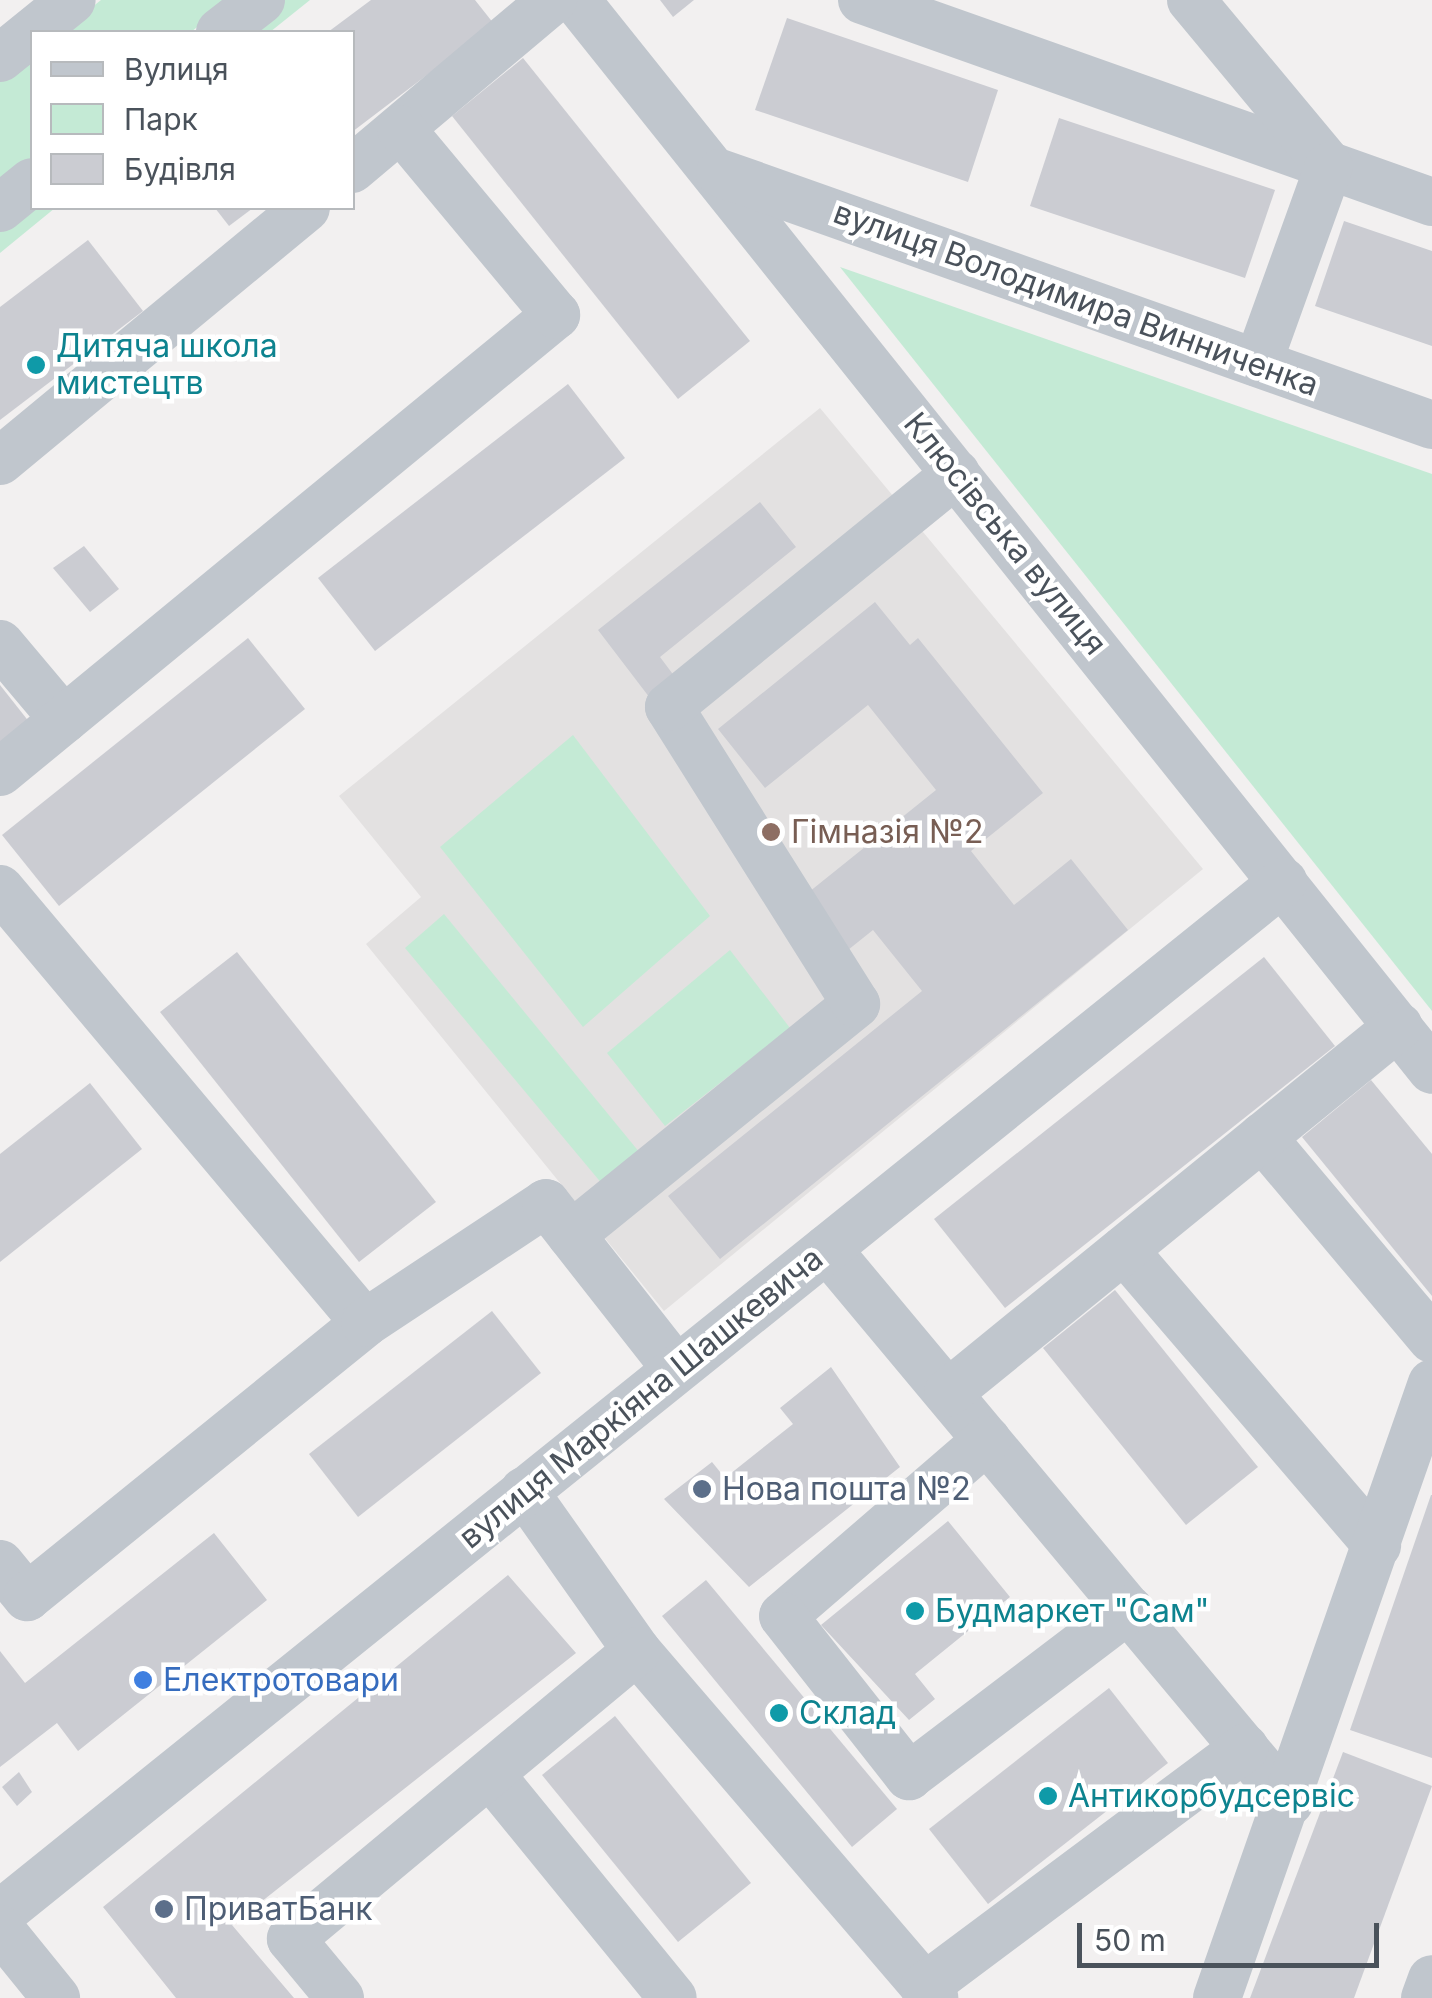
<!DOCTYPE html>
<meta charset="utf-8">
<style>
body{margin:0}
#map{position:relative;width:1432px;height:1998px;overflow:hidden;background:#f2f0f0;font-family:Inter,sans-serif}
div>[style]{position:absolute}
.education>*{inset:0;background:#e3e1e1}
.green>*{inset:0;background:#c4ead5}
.building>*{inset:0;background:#cbccd2}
.minor>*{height:48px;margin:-24px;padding:0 24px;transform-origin:24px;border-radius:24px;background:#c0c6cd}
.dots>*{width:28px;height:28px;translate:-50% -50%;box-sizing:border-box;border:5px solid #fff;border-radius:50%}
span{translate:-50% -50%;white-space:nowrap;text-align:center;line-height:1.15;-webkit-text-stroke:9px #fff;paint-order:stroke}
.street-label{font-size:32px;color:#4a525b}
.culture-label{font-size:32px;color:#0d838f}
.left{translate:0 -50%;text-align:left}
.education-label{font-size:32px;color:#785e54}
.service-label{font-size:32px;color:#4e5e75}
.shop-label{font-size:32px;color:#366cbe}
.legend{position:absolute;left:30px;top:30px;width:325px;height:180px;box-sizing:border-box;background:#fff;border:2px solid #b7babd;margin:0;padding:12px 18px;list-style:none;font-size:30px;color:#4a525b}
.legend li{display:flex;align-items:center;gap:20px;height:50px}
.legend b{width:50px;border:2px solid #b7babd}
.scale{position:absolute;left:1077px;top:1923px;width:302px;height:45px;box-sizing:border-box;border:5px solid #4a525b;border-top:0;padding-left:12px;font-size:30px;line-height:35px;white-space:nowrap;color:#4a525b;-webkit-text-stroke:8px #fff;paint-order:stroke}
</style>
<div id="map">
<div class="education">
<div style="clip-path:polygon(820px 408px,1203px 869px,664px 1311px,366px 944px,421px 897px,339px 796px)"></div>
</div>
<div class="green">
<div style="clip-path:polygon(101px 0,231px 0,191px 32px,61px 32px)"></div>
<div style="clip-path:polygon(275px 0,310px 0,270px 32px,235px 32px)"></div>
<div style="clip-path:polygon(32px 55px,32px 160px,0 186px,0 81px)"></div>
<div style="clip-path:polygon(32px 208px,55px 208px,0 253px,0 222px)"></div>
<div style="clip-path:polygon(840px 267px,1432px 474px,1432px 1011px)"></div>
<div style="clip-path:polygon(573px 735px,710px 916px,583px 1027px,440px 847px)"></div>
<div style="clip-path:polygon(444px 914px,640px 1153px,603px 1185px,405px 948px)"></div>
<div style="clip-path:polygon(730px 950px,790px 1028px,665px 1126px,607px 1053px)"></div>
</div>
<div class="building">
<div style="clip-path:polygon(371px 0,475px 0,494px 24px,352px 132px,352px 32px,328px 32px)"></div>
<div style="clip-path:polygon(660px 0,694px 0,673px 17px)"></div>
<div style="clip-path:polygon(787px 18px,998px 90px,968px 182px,755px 110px)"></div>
<div style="clip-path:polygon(523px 58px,750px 341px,678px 399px,452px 116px)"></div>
<div style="clip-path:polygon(1059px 118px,1275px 190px,1245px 278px,1030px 206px)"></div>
<div style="clip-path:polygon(215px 208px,253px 208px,229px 226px)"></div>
<div style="clip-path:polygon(1344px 221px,1432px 251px,1432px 346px,1315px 306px)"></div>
<div style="clip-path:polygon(88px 240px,143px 311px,0 420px,0 307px)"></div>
<div style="clip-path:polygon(568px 384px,625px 458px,375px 651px,318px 578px)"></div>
<div style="clip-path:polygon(760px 502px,796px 547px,660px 657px,681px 685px,656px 706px,598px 630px)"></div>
<div style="clip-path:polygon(84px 546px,119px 589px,90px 612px,53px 568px)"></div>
<div style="clip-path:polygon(875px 602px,910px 645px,918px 638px,1043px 793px,971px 851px,1014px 905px,1071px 859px,1128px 930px,720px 1259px,668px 1196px,922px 991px,873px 930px,848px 950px,804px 896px,936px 790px,868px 705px,765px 788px,718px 729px)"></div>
<div style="clip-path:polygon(248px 638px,305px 709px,59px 906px,2px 835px)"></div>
<div style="clip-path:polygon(0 685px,30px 723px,0 747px)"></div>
<div style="clip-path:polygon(237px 952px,436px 1202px,359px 1262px,160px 1012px)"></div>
<div style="clip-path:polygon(1264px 957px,1335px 1046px,1005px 1308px,934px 1219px)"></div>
<div style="clip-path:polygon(1371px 1080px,1432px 1154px,1432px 1296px,1302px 1137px)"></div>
<div style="clip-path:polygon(90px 1083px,142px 1149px,0 1262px,0 1154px)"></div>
<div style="clip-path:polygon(1115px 1290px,1258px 1467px,1186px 1525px,1043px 1348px)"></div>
<div style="clip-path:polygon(492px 1311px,541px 1373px,358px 1517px,309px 1454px)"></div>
<div style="clip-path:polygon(831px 1367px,900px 1467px,749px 1587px,664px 1499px,712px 1462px,725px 1478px,793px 1424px,780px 1408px)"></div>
<div style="clip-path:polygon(1431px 1495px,1432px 1495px,1432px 1758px,1350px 1730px)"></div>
<div style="clip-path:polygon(948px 1521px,1010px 1597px,915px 1674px,935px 1699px,909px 1720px,821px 1625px)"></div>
<div style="clip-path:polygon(214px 1533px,267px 1600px,78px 1751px,57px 1723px,0 1767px,0 1651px,25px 1683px)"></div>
<div style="clip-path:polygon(508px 1575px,576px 1653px,232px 1925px,294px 1998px,176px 1998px,103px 1907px)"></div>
<div style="clip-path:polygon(706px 1580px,897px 1809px,852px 1847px,662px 1616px)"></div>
<div style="clip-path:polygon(1109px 1688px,1168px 1763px,988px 1904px,929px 1829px)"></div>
<div style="clip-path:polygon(615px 1716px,751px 1883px,678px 1942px,542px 1775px)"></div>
<div style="clip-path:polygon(1343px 1752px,1432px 1786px,1354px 1998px,1250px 1998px)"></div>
<div style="clip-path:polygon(19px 1772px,32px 1792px,17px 1806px,2px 1787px)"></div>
</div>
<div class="minor">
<div style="left:576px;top:0;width:1370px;rotate:51.34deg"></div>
<div style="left:862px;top:0;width:605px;rotate:19.51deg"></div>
<div style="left:1191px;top:0;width:212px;rotate:50.2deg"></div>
<div style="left:220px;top:32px;width:52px;rotate:-38deg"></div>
<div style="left:0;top:58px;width:92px;rotate:-38.9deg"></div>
<div style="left:352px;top:169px;width:263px;rotate:-40.1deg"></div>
<div style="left:720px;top:173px;width:755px;rotate:19.49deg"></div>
<div style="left:0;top:208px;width:41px;rotate:-39.1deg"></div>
<div style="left:1258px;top:363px;width:209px;rotate:-70.2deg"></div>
<div style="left:0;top:461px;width:397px;rotate:-39.6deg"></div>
<div style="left:0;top:644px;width:99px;rotate:49.9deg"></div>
<div style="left:0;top:772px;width:720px;rotate:-39.42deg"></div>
<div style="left:556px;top:315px;width:242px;rotate:-129.8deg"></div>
<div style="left:0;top:889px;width:567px;rotate:49.94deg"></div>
<div style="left:1262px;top:1137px;width:264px;rotate:49.9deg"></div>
<div style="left:571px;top:1235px;width:367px;rotate:-39deg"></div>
<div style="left:856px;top:1004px;width:351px;rotate:-122.2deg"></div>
<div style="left:669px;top:707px;width:370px;rotate:-39.1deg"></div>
<div style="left:827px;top:1249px;width:721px;rotate:50.12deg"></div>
<div style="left:1124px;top:1250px;width:389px;rotate:49.4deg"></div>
<div style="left:948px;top:1393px;width:581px;rotate:-39.14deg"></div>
<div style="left:987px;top:1440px;width:269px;rotate:139.2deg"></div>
<div style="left:783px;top:1616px;width:204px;rotate:51.8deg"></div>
<div style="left:909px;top:1776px;width:276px;rotate:-37.2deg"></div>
<div style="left:524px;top:1491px;width:196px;rotate:54.8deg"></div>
<div style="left:637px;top:1651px;width:457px;rotate:49.4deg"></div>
<div style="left:0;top:1564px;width:43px;rotate:50.7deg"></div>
<div style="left:27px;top:1597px;width:435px;rotate:-39deg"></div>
<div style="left:365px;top:1323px;width:217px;rotate:-33.5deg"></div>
<div style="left:546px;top:1203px;width:211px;rotate:51.9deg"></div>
<div style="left:490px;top:1774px;width:289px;rotate:50.8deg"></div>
<div style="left:0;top:1914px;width:1647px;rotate:-38.81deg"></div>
<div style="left:0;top:1929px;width:89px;rotate:50.9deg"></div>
<div style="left:924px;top:1987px;width:400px;rotate:-36.7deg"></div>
<div style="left:340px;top:1998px;width:77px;rotate:-129.7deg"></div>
<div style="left:291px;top:1939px;width:450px;rotate:-39.8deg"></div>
<div style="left:1217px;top:1998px;width:651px;rotate:-70.73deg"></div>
<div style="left:1425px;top:1998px;width:20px;rotate:-70deg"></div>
</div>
<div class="dots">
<div style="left:36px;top:365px;background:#0f9aa8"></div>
<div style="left:771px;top:832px;background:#8d6e63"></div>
<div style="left:702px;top:1489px;background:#5c6f8a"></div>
<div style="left:915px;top:1611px;background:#0f9aa8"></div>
<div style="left:143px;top:1680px;background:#3f7fe0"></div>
<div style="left:779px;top:1713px;background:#0f9aa8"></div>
<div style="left:1048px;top:1796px;background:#0f9aa8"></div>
<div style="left:164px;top:1909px;background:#5c6f8a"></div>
</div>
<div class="street-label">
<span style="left:1076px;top:299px;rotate:20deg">вулиця Володимира Винниченка</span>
<span style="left:1005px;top:534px;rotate:51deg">Клюсівська вулиця</span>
<span style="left:641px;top:1398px;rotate:-39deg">вулиця Маркіяна Шашкевича</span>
</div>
<div class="culture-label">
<span class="left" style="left:56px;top:365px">Дитяча школа<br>мистецтв</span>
<span class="left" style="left:935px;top:1611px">Будмаркет "Сам"</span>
<span class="left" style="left:799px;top:1713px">Склад</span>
<span class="left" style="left:1068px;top:1796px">Антикорбудсервіс</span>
</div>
<div class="education-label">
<span class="left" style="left:791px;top:832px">Гімназія №2</span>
</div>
<div class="service-label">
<span class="left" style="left:722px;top:1489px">Нова пошта №2</span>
<span class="left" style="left:184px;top:1909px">ПриватБанк</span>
</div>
<div class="shop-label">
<span class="left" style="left:163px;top:1680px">Електротовари</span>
</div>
<ul class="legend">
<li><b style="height:12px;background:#c0c6cd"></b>Вулиця</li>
<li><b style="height:28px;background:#c4ead5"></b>Парк</li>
<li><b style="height:28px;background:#cbccd2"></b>Будівля</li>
</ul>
<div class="scale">50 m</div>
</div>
